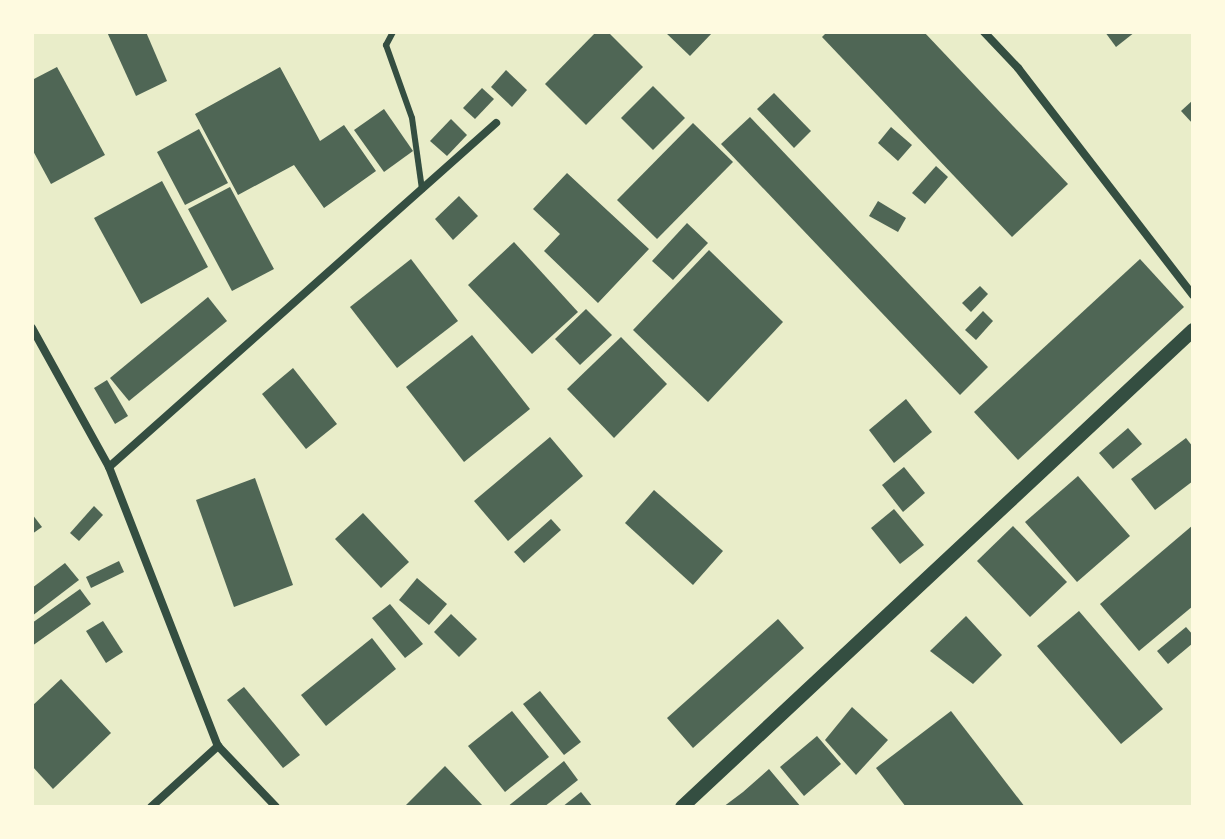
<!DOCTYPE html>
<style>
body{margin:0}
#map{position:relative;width:1225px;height:839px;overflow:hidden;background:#e9edc9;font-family:Barlow,sans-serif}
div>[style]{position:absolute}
.building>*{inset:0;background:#4f6655}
.service>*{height:6px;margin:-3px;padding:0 3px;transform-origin:3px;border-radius:3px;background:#344e41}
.minor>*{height:8px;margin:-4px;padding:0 4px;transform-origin:4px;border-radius:4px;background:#344e41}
.tertiary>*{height:14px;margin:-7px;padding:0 7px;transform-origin:7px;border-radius:7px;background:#344e41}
span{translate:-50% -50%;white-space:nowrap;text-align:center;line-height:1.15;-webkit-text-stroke:6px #fefae0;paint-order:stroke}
.frame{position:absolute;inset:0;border:34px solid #fefae0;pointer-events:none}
</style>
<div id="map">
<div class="building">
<div style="clip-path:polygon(107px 32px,146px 32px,167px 81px,136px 96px)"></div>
<div style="clip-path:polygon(596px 32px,608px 32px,643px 67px,586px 125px,545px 84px)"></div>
<div style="clip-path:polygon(665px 32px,713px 32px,690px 56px)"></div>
<div style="clip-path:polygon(827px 32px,924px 32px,1068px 184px,1012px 237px,822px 37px)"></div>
<div style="clip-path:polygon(1105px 32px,1135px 32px,1116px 47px)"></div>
<div style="clip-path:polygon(57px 67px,105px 155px,51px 184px,32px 149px,32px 80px)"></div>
<div style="clip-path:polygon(280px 67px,320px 141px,344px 125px,376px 171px,324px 208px,294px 165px,238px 195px,195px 114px)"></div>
<div style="clip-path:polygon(506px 70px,527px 90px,512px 107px,491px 87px)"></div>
<div style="clip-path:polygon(653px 86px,685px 118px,653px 150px,621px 118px)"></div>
<div style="clip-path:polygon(482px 88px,494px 99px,475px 119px,463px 108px)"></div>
<div style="clip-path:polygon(774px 93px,811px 131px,794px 148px,757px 109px)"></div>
<div style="clip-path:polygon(1193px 100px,1193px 124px,1181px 111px)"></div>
<div style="clip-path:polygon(384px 109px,413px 151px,384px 172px,354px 130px)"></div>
<div style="clip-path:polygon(750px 117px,988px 367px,960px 395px,721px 144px)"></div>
<div style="clip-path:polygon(451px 119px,467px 135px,447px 156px,430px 141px)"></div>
<div style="clip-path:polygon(693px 123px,733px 162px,657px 239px,617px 200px)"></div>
<div style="clip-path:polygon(891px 127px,912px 145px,898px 161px,878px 143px)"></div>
<div style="clip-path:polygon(199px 129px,228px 183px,185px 205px,157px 152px)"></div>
<div style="clip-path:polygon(936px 166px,948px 177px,925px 204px,912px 193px)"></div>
<div style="clip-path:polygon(567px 173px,649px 249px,598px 303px,544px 251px,560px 234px,533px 209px)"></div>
<div style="clip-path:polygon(162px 181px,208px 267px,141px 304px,94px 218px)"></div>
<div style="clip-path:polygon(230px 187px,274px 269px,232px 291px,188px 209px)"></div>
<div style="clip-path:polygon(459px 196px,478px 216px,453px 240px,435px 219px)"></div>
<div style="clip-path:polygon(878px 201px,906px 218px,898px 232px,869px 216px)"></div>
<div style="clip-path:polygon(687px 223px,708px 243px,673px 280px,652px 261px)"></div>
<div style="clip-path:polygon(514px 242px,578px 312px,532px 354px,468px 285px)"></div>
<div style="clip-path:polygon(709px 250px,783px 322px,708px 402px,633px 330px)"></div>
<div style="clip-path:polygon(411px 259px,458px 321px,397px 368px,350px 307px)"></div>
<div style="clip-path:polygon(1140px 259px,1184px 307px,1018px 460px,974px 412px)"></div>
<div style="clip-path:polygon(980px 286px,988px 294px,971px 312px,962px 303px)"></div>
<div style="clip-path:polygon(208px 297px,227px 321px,129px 401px,110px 378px)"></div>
<div style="clip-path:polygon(586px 309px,612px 335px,580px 365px,555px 339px)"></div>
<div style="clip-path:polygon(983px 311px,993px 321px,976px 340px,965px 330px)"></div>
<div style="clip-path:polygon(472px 335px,530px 409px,464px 462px,406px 387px)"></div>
<div style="clip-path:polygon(621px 337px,667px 384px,614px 438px,567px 389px)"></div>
<div style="clip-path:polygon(293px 368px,337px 424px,306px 449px,262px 394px)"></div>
<div style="clip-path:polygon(107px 380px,128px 416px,115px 424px,94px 388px)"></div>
<div style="clip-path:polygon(906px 399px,932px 432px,894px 463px,869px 430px)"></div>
<div style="clip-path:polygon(1128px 428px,1142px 444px,1113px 469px,1099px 453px)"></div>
<div style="clip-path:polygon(550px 437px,583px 476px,508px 541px,474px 501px)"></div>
<div style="clip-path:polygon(1186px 438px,1193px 447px,1193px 481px,1155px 510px,1131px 479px)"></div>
<div style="clip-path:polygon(904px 467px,925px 493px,903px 512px,882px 485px)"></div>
<div style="clip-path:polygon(1078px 476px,1130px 536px,1077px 582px,1025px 522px)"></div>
<div style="clip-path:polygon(255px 478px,293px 585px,234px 607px,196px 500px)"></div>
<div style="clip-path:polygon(654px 490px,723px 551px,693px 585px,625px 523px)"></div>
<div style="clip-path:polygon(94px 506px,103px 515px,79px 541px,70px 533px)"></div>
<div style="clip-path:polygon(894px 509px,924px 545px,900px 564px,871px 528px)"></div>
<div style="clip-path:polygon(363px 513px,409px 562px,381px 588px,335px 539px)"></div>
<div style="clip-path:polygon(32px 514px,42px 527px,32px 534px)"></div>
<div style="clip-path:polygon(551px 519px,561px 530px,524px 563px,514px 552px)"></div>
<div style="clip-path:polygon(1193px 525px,1193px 606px,1139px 651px,1100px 604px)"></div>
<div style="clip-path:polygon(1013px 526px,1067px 582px,1030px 617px,977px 561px)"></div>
<div style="clip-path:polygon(119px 561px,124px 572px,91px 588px,86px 577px)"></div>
<div style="clip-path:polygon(65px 563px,79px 580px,32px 616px,32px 588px)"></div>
<div style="clip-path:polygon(417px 578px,447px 604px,429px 625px,399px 600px)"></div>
<div style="clip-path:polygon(80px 589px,91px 604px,32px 646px,32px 623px)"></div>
<div style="clip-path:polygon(390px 604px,423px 644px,405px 658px,372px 618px)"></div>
<div style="clip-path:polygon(1079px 611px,1163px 709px,1121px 744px,1037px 646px)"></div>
<div style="clip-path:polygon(451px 614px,477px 639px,459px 657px,434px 632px)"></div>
<div style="clip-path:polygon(966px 616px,1002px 655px,973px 684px,930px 651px)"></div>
<div style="clip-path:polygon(778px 619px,804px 648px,693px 748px,667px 718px)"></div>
<div style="clip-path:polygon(103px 621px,123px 652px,106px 663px,86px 631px)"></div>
<div style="clip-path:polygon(1186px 627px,1193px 635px,1193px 643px,1168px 664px,1157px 651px)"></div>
<div style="clip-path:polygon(372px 638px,396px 669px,326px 726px,301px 695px)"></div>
<div style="clip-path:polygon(61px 679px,111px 733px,53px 789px,32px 766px,32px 706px)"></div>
<div style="clip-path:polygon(244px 687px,300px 755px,283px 768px,227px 700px)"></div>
<div style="clip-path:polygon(540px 691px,581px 742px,564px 755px,523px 704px)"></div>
<div style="clip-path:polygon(852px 707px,888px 740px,856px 775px,825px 740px)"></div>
<div style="clip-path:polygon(512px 711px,549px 757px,505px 792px,468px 746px)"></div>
<div style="clip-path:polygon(951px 711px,1025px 807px,906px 807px,876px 768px)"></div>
<div style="clip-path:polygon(817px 736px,841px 764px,804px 796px,780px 767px)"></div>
<div style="clip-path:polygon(564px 761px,578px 780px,544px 807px,507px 807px)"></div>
<div style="clip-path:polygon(445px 766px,484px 807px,404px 807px)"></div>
<div style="clip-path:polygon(769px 769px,801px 807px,723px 807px,743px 792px)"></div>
<div style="clip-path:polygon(581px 792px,593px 807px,562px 807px)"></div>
</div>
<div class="service">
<div style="left:393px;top:32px;width:15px;rotate:118deg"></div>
<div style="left:386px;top:45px;width:77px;rotate:70.4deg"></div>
<div style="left:412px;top:118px;width:72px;rotate:82deg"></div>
</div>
<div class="minor">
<div style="left:984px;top:32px;width:50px;rotate:46.6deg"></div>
<div style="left:1018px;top:68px;width:287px;rotate:52.4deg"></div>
<div style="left:32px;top:328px;width:159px;rotate:61deg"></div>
<div style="left:109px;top:467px;width:300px;rotate:68.7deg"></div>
<div style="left:218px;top:746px;width:84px;rotate:46.4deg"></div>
<div style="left:109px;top:467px;width:518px;rotate:-41.63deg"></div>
<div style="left:151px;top:807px;width:91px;rotate:-42.3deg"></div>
</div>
<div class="tertiary">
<div style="left:682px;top:807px;width:699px;rotate:-43.03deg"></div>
</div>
<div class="frame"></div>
</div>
